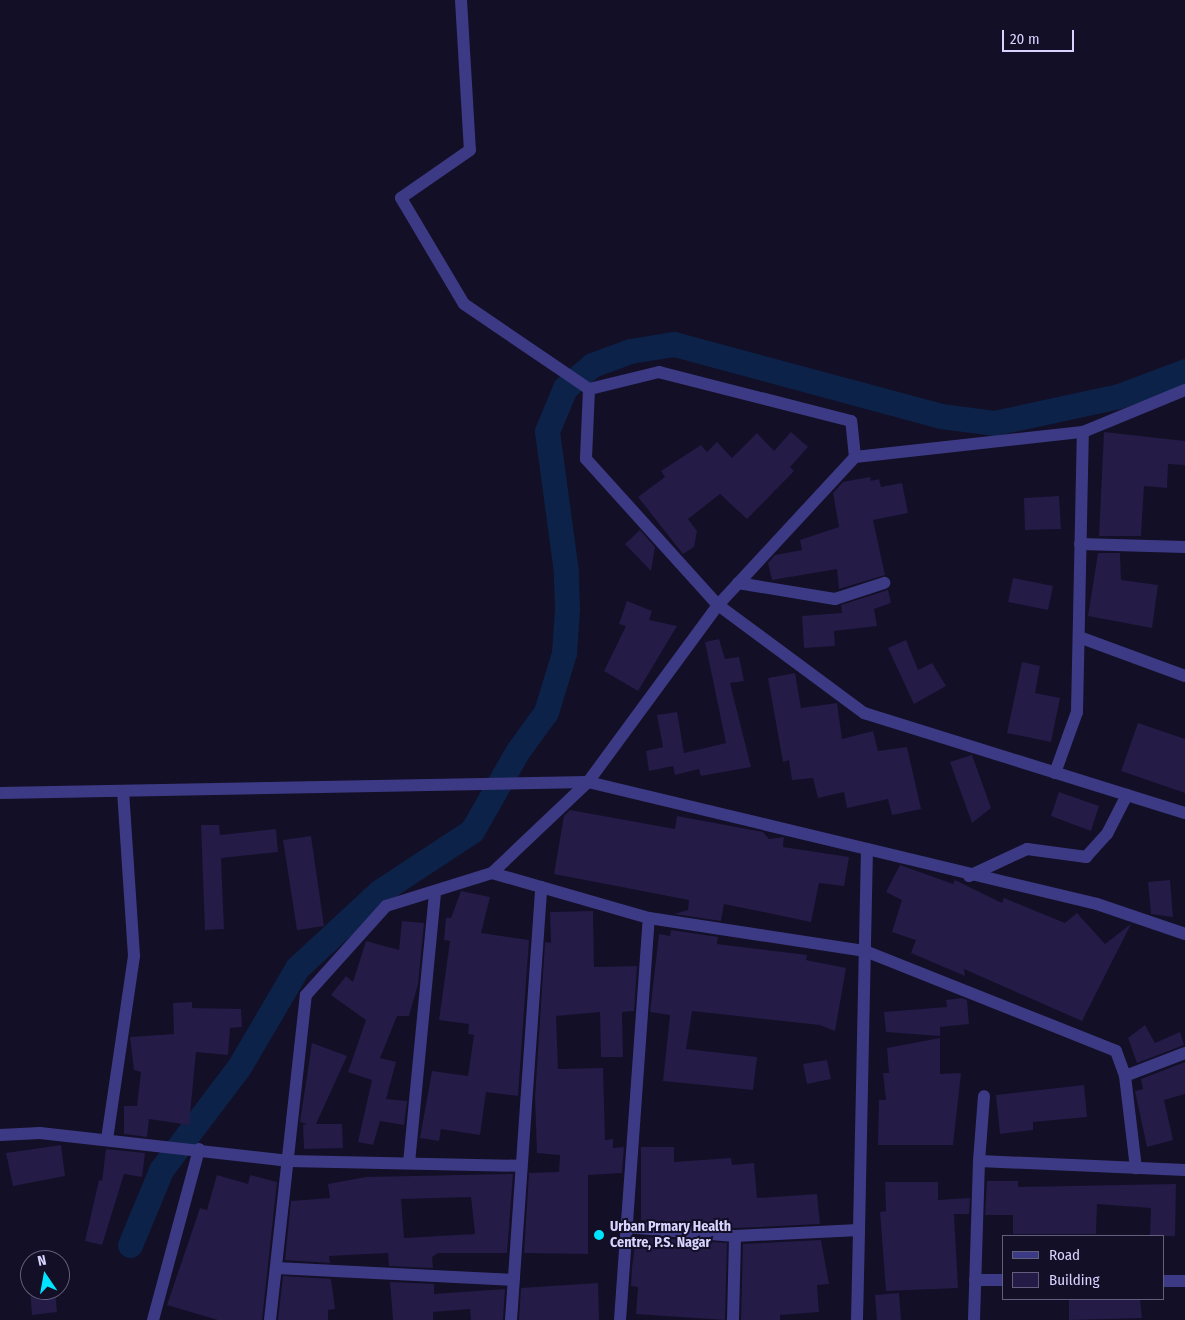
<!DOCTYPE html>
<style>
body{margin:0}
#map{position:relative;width:1185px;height:1320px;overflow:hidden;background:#130f26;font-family:"Fira Sans Condensed",sans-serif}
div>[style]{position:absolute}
.canal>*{height:25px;margin:-12.5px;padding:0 12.5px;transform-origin:12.5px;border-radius:12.5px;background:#0c2248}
.building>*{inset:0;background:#241b47}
.street>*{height:12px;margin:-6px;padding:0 6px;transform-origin:6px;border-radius:6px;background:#3d3a85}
.dots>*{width:14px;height:14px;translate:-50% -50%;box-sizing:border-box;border:2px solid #130f26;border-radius:50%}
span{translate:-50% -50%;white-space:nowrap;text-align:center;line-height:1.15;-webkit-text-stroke:4px #130f26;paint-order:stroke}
.poi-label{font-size:14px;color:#d9d4ff;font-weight:700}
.left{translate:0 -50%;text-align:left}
.legend{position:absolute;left:1002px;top:1235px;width:162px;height:65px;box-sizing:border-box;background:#130f26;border:1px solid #625e7d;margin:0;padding:6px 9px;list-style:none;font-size:15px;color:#d9d4ff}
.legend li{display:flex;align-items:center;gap:10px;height:25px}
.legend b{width:25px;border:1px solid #625e7d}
.north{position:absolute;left:20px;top:1250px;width:50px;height:50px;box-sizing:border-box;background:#130f26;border:1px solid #625e7d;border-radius:50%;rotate:348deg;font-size:14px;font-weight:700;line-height:20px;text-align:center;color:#d9d4ff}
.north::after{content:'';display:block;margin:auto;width:18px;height:22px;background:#00e5ff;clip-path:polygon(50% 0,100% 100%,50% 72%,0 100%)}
.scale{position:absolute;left:1002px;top:30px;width:72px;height:22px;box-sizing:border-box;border:2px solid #d9d4ff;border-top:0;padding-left:6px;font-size:15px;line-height:18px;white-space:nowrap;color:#d9d4ff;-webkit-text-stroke:4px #130f26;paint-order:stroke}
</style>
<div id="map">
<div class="canal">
<div style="left:130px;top:1245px;width:81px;rotate:-67.5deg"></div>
<div style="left:161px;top:1170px;width:129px;rotate:-52.9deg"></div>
<div style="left:239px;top:1067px;width:115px;rotate:-59.6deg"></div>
<div style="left:297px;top:968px;width:112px;rotate:-42.8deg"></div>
<div style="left:379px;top:892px;width:111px;rotate:-33.3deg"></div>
<div style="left:472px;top:831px;width:91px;rotate:-60.3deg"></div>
<div style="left:517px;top:752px;width:49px;rotate:-54.1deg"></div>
<div style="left:546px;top:712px;width:62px;rotate:-73deg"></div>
<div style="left:564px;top:653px;width:44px;rotate:-86.1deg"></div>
<div style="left:567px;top:609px;width:37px;rotate:-92deg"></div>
<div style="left:566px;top:572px;width:142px;rotate:-97.7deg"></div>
<div style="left:547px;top:431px;width:47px;rotate:-67.3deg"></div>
<div style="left:565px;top:388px;width:35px;rotate:-40deg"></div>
<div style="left:592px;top:365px;width:40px;rotate:-20.2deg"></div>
<div style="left:630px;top:351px;width:45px;rotate:-9deg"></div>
<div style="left:674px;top:344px;width:277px;rotate:15.1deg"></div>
<div style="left:941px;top:416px;width:53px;rotate:7.5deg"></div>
<div style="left:994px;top:423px;width:128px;rotate:-12.2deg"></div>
<div style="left:1119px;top:396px;width:71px;rotate:-20.7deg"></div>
</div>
<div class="building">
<div style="clip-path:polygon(791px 432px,808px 447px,790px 467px,794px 471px,747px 519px,720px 494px,688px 519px,697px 531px,694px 547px,683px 554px,638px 497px,665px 477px,661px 471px,701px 445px,707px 452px,717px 442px,732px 458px,757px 433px,774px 451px)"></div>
<div style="clip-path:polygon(1104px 432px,1185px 441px,1185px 465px,1168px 464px,1167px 488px,1144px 486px,1141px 536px,1099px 536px)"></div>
<div style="clip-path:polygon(870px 477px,871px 481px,879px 479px,881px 487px,902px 483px,908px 513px,873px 520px,885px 575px,839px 589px,837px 569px,772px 580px,768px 563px,775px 555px,802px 550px,800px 540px,839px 527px,833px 493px,843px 482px)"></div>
<div style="clip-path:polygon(1059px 496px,1061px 529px,1025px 530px,1024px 498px)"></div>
<div style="clip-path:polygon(640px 530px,655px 547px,651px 571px,625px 544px)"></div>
<div style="clip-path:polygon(1098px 553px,1120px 553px,1121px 580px,1158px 585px,1152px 628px,1088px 616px)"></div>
<div style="clip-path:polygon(1013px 578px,1053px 586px,1048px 610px,1008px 602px)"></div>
<div style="clip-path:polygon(888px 590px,891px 603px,874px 609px,877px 626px,834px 631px,835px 646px,804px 648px,802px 616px,842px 613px,841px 605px)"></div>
<div style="clip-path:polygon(627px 601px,652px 611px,649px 620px,677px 626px,638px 691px,604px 671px,626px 626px,619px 624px)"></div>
<div style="clip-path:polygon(719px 639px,725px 659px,739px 657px,744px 681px,730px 683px,751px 767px,701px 776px,699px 769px,675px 775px,673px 766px,649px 771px,646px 751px,663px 747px,657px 715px,677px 712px,684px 753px,726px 743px,705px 642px)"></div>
<div style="clip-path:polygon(906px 640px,918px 670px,932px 663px,946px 686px,914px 704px,888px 648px)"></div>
<div style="clip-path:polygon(1022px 662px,1040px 666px,1035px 693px,1060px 698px,1051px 742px,1007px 733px)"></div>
<div style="clip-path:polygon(795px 673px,801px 708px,837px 703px,842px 739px,873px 731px,878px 751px,907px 747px,921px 809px,892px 815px,888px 799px,847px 808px,844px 792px,818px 798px,813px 778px,792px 780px,789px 760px,783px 762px,768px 678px)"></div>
<div style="clip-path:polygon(1138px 723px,1185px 739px,1185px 793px,1121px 771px)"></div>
<div style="clip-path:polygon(972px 755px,991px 808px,972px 823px,950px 762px)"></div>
<div style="clip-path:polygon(1059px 792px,1099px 806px,1091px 831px,1051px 816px)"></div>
<div style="clip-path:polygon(570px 810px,675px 829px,677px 816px,763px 832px,769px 839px,784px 837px,783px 847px,849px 857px,844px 886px,819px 883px,811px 922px,724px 904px,721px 921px,674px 914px,688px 910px,689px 900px,554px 874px,564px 816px)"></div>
<div style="clip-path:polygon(201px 825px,219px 825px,220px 835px,276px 829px,278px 852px,221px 858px,224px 929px,205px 930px)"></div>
<div style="clip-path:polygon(311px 836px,324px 926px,297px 930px,283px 840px)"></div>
<div style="clip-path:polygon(900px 865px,953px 884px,955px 880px,1002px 903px,1004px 898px,1065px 923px,1077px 913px,1105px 944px,1131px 924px,1082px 1021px,964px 969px,965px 976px,911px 953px,916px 940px,892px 932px,902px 900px,886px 892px)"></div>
<div style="clip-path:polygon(1170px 880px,1173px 917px,1151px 914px,1148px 882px)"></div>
<div style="clip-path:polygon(461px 891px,490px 897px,481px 933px,529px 940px,518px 1096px,486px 1092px,480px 1135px,441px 1129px,439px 1141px,420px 1138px,432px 1071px,468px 1076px,474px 1035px,468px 1034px,469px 1024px,439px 1020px,450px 941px,444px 940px,446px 918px,451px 918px)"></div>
<div style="clip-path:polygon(593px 911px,594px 967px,637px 966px,634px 1011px,622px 1012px,623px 1057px,601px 1057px,600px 1012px,556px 1016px,558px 1069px,603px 1068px,605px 1140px,613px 1139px,613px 1148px,624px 1147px,622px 1173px,588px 1175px,588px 1254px,524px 1253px,529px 1173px,559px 1172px,560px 1155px,537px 1153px,535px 1098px,545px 942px,551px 943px,550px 912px)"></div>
<div style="clip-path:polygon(402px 921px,424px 923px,418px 984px,409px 1016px,397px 1016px,380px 1058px,396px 1062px,386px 1099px,407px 1101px,404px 1125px,380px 1121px,373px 1145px,358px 1142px,372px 1080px,348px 1072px,366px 1020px,331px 995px,346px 976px,353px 982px,366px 941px,399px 950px)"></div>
<div style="clip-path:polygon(671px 930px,718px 937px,717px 944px,807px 955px,806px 960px,846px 968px,835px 1031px,820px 1025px,692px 1011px,686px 1049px,757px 1057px,753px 1090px,663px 1081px,670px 1015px,650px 1012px,659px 934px,670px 936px)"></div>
<div style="clip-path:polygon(962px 998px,967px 1000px,969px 1024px,940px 1027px,940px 1036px,886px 1032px,884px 1012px,947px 1007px,946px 1000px)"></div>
<div style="clip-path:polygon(192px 1002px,192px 1008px,241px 1009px,242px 1027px,230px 1028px,228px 1055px,196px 1052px,189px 1125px,149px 1119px,147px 1137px,124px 1134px,124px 1106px,137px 1106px,141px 1072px,134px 1070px,130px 1037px,174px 1034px,173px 1003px)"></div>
<div style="clip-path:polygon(1145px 1025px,1155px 1043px,1180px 1032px,1184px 1045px,1137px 1063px,1128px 1038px)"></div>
<div style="clip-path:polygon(940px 1038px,940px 1074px,961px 1073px,953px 1145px,878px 1145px,879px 1100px,886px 1100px,883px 1073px,889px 1073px,887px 1048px)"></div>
<div style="clip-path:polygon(312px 1043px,347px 1056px,316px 1124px,342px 1124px,343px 1148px,304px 1149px,303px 1125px,307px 1124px,300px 1122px)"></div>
<div style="clip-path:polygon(827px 1060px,831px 1079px,807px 1084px,803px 1064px)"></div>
<div style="clip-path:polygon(1185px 1062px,1185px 1094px,1164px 1100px,1173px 1140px,1147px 1147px,1135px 1091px,1143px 1089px,1141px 1079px)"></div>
<div style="clip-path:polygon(1084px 1085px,1087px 1117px,1033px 1122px,1033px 1130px,1000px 1134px,996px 1095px)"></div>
<div style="clip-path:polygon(61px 1145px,65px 1176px,13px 1186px,6px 1153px)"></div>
<div style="clip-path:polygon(641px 1147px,674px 1147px,674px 1162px,731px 1158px,732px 1165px,754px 1163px,757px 1198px,817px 1194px,820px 1224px,735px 1228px,641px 1220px)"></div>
<div style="clip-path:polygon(106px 1149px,145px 1153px,142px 1177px,124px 1174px,102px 1245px,85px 1241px,99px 1180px,102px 1181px)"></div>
<div style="clip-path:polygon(evenodd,513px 1174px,507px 1253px,438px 1253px,432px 1257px,433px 1268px,389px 1266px,388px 1253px,329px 1256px,330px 1263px,285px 1260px,291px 1201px,330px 1198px,328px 1184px,366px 1177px,513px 1174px,471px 1197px,475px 1234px,404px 1238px,401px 1199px,471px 1197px)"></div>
<div style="clip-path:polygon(217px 1175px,248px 1184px,250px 1175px,277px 1182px,262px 1320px,218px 1320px,167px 1305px,200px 1208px,207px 1210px)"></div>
<div style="clip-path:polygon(987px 1181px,1018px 1181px,1018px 1187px,1176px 1184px,1175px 1236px,1150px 1236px,1151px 1208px,1097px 1204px,1096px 1234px,1013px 1234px,1013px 1215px,985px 1215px)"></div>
<div style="clip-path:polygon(885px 1182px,938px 1182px,938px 1200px,970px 1198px,969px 1214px,954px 1214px,958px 1288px,886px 1291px,880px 1212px,886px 1211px)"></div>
<div style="clip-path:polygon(643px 1237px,727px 1243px,725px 1320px,636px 1314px,638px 1287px,631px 1286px,632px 1267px,636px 1239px)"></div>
<div style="clip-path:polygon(821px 1240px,829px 1284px,817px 1285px,819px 1312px,780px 1315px,780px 1320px,741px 1320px,743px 1244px)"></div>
<div style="clip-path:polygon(283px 1276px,331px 1279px,335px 1309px,328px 1310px,328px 1320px,278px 1320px)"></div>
<div style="clip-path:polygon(390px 1282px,434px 1284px,434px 1294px,505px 1289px,503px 1320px,471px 1320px,470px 1309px,433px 1312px,433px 1320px,393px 1320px)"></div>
<div style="clip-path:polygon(598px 1283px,599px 1320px,519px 1320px,521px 1288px)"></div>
<div style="clip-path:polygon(30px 1290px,55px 1290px,57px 1312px,32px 1315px)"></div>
<div style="clip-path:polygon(899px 1293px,901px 1320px,877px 1320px,875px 1295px)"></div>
<div style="clip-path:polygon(1069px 1299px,1140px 1299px,1142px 1318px,1069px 1320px)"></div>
</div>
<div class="street">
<div style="left:461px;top:0;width:150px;rotate:86.6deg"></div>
<div style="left:470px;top:150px;width:84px;rotate:145.2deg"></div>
<div style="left:401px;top:198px;width:123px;rotate:59.3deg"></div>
<div style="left:464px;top:304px;width:151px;rotate:34.2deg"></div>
<div style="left:855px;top:457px;width:36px;rotate:-96deg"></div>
<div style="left:851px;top:421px;width:198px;rotate:-165.7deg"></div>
<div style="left:659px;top:372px;width:72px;rotate:166.3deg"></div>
<div style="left:589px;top:389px;width:70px;rotate:92.5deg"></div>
<div style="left:586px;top:459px;width:197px;rotate:47.9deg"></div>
<div style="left:718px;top:605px;width:182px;rotate:36.5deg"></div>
<div style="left:864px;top:713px;width:336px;rotate:17.3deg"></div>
<div style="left:1080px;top:544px;width:105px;rotate:1.6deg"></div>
<div style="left:738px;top:583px;width:98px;rotate:9.4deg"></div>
<div style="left:835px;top:599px;width:52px;rotate:-18.1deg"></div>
<div style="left:1079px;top:637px;width:113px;rotate:20.2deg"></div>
<div style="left:1055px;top:773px;width:65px;rotate:-70.2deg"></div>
<div style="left:1077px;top:712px;width:280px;rotate:-88.8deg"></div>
<div style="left:0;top:793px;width:588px;rotate:-1.07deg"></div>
<div style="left:588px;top:782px;width:523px;rotate:13.48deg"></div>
<div style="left:1097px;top:904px;width:93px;rotate:18.8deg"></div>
<div style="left:492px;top:873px;width:163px;rotate:16deg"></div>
<div style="left:969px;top:876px;width:64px;rotate:-25deg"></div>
<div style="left:1027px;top:849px;width:60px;rotate:7.7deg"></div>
<div style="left:1086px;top:857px;width:31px;rotate:-48deg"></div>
<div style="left:1107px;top:834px;width:44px;rotate:-62.9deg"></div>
<div style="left:1125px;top:1076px;width:93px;rotate:83.2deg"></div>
<div style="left:0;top:1135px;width:40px;rotate:-2.9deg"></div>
<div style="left:40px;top:1133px;width:251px;rotate:6.4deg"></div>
<div style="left:289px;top:1161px;width:232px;rotate:1.2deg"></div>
<div style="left:107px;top:1139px;width:185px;rotate:-81.6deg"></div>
<div style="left:134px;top:956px;width:165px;rotate:-93.8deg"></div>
<div style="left:979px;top:1161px;width:65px;rotate:-85.6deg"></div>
<div style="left:409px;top:1163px;width:273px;rotate:-84.5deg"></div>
<div style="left:626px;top:1227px;width:109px;rotate:4.7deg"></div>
<div style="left:276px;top:1268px;width:238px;rotate:2.9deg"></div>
<div style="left:975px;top:1280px;width:29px"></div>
<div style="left:1164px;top:1281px;width:21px"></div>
<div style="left:153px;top:1320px;width:177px;rotate:-74.9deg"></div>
<div style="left:270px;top:1320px;width:327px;rotate:-83.7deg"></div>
<div style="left:306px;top:995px;width:120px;rotate:-48deg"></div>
<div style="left:386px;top:906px;width:111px;rotate:-17.3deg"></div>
<div style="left:492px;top:873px;width:132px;rotate:-43.5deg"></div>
<div style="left:588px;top:782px;width:220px;rotate:-53.7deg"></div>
<div style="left:718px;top:605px;width:202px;rotate:-47.2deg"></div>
<div style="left:855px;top:457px;width:229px;rotate:-6.3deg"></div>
<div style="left:1083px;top:432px;width:110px;rotate:-22.4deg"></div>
<div style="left:511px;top:1320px;width:434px;rotate:-86deg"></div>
<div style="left:620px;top:1320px;width:403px;rotate:-85.9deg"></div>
<div style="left:649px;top:918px;width:219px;rotate:8.7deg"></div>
<div style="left:865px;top:951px;width:270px;rotate:21.7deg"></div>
<div style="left:1116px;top:1051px;width:27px;rotate:70deg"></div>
<div style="left:1125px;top:1076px;width:64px;rotate:-21deg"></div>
<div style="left:733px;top:1320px;width:84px;rotate:-88.6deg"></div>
<div style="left:735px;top:1236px;width:124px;rotate:-2.8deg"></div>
<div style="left:859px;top:1230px;width:381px;rotate:-88.8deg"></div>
<div style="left:857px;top:1320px;width:90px;rotate:-88.7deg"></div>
<div style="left:974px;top:1320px;width:159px;rotate:-88.2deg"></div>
<div style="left:979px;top:1161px;width:206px;rotate:2.5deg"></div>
</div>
<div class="dots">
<div style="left:599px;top:1235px;background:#00e5ff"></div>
</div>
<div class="poi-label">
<span class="left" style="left:610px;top:1235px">Urban Prmary Health<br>Centre, P.S. Nagar</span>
</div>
<ul class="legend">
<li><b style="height:6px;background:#3d3a85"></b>Road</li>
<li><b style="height:14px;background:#241b47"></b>Building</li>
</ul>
<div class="north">N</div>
<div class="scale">20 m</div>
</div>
